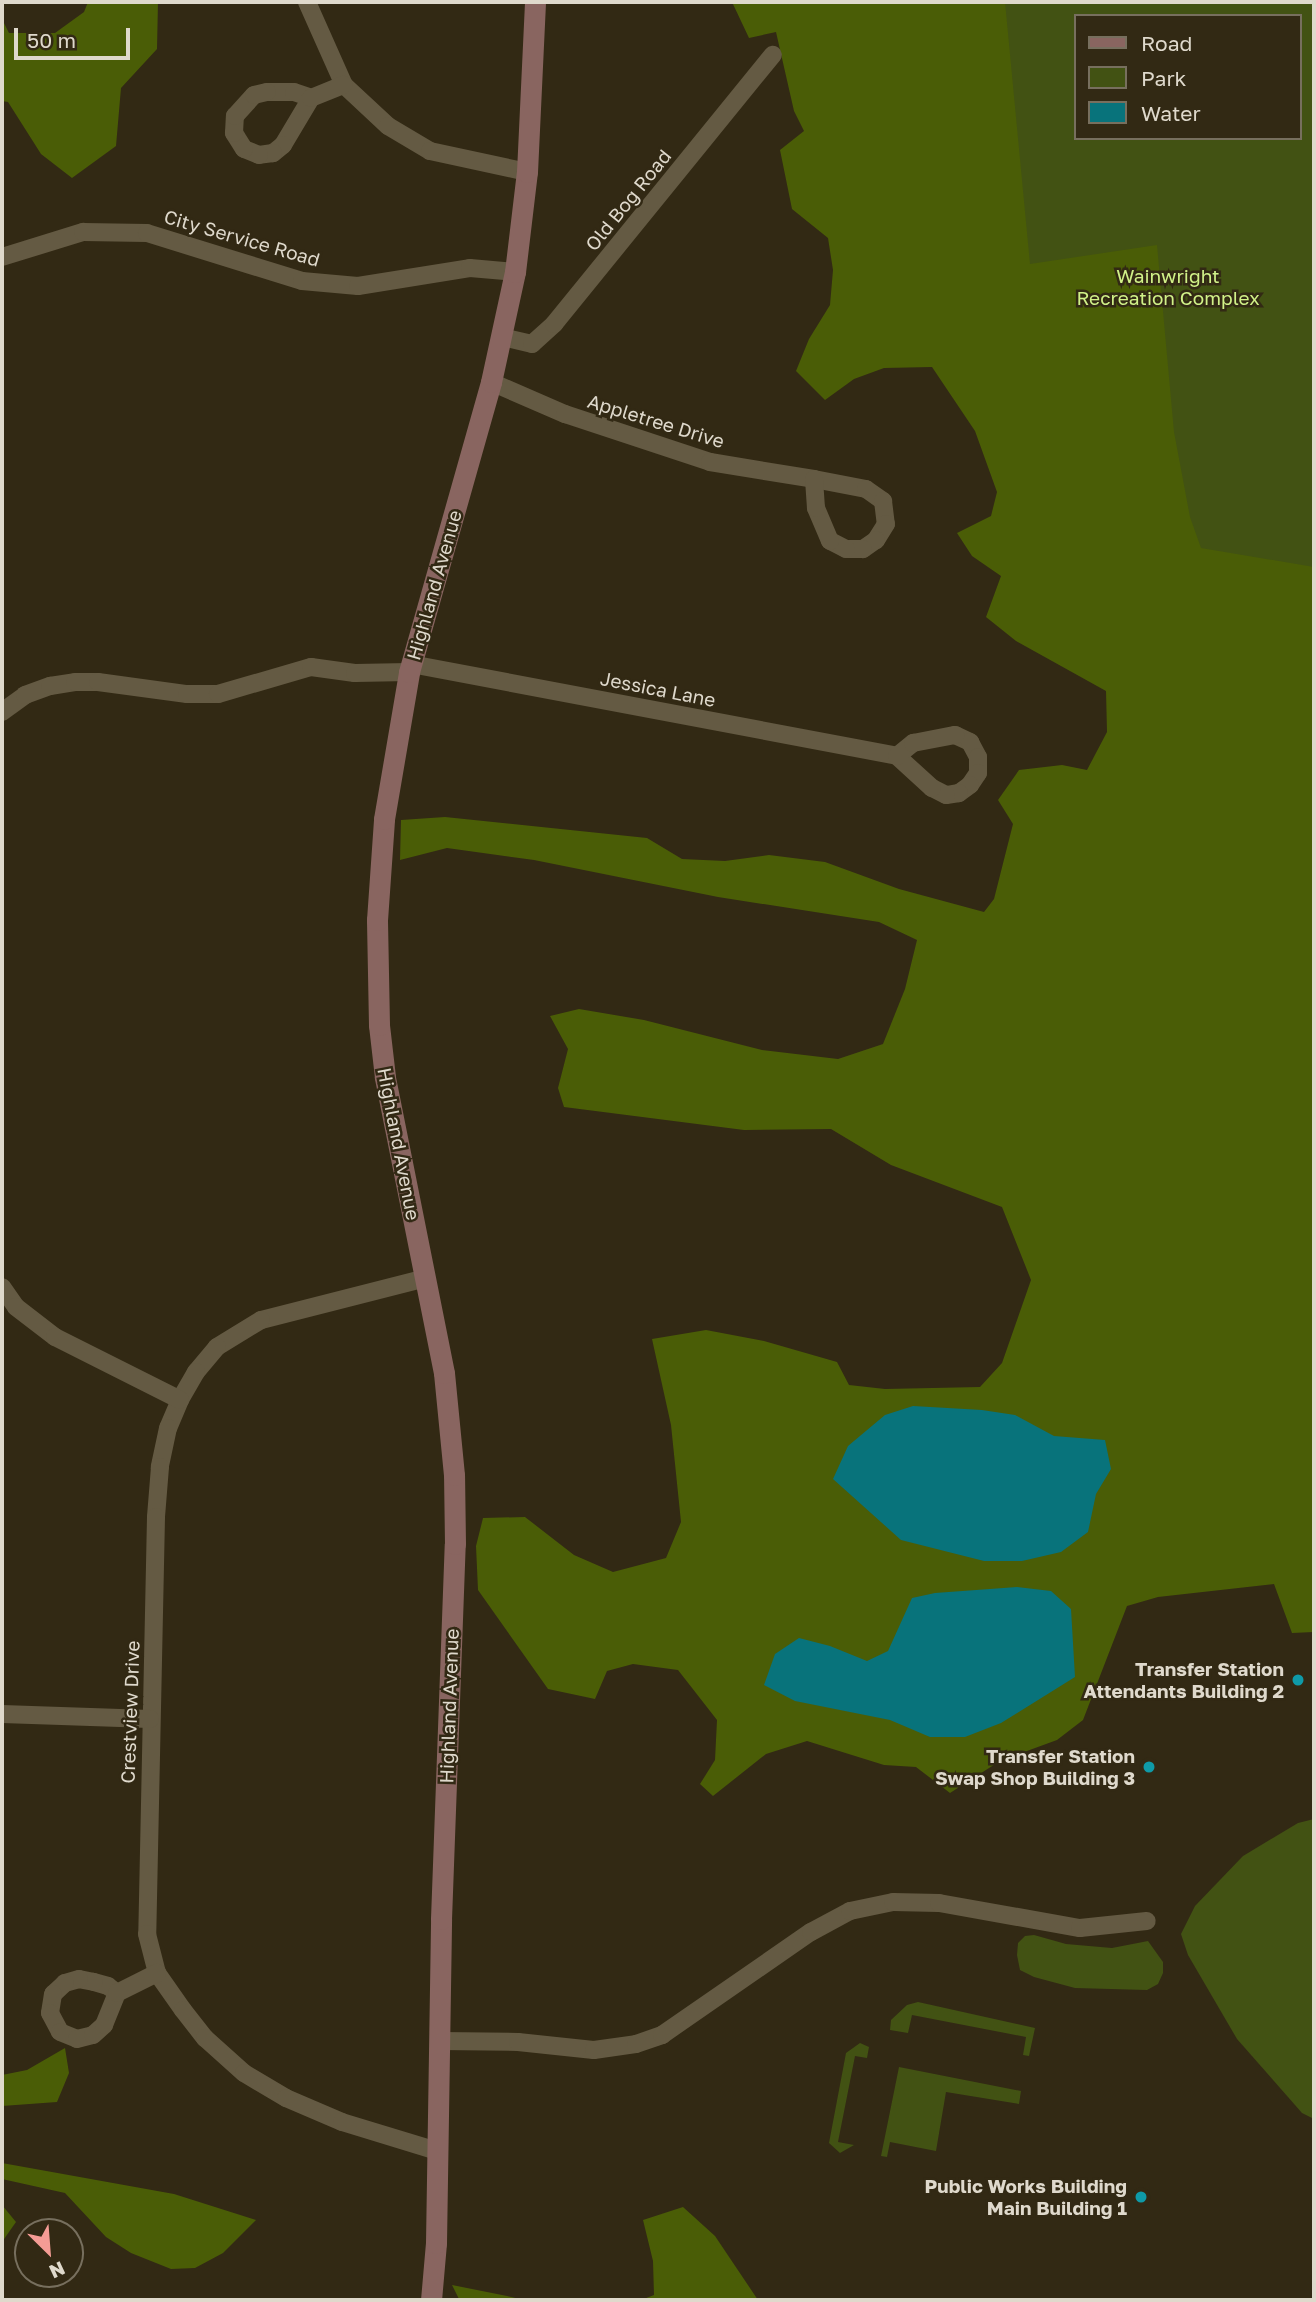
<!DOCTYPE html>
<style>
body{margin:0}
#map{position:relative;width:1316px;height:2302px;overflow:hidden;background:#322914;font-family:"Golos Text",sans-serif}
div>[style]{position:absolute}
.green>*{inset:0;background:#425213}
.forest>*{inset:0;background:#4a5d06}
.water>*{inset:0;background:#08737b}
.street>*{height:18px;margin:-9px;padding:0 9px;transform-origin:9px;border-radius:9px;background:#645a43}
.secondary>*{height:21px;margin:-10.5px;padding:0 10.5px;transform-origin:10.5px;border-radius:10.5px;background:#896560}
.dots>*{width:19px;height:19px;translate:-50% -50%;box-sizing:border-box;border:4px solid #322914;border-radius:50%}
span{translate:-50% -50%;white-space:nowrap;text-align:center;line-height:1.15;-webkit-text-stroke:5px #322914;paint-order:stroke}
.street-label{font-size:19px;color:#dfd9cc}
.park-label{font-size:19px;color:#d1f188}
.poi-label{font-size:19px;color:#dfd9cc;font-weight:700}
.right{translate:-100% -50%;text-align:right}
.frame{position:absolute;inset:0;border:4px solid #dfd9cc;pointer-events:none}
.legend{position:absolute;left:1074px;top:14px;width:228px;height:126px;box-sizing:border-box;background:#322914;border:2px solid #776f5e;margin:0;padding:9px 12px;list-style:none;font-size:21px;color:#dfd9cc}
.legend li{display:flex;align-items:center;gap:14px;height:35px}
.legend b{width:35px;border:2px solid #776f5e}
.north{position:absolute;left:14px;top:2218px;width:70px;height:70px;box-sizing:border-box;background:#322914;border:2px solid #776f5e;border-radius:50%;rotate:155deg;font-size:19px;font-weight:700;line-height:28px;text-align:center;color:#dfd9cc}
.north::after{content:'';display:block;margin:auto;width:24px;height:32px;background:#f59c95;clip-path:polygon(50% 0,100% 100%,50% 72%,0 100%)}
.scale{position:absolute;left:14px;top:28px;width:116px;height:32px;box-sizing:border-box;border:4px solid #dfd9cc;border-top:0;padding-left:9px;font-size:21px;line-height:24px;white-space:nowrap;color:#dfd9cc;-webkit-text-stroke:5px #322914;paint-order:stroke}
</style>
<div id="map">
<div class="green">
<div style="clip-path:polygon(evenodd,978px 2px,1314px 2px,1314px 691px,1013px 628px,978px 2px,1076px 16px,1300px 16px,1300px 138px,1076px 138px,1076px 16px)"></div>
<div style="clip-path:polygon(1314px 1819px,1314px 2119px,1302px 2113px,1237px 2039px,1188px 1955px,1181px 1934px,1195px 1906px,1243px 1856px,1298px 1823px)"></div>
<div style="clip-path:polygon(1034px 1935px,1066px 1944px,1112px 1948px,1148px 1941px,1163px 1962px,1163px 1973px,1158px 1984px,1147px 1990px,1075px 1988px,1034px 1977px,1020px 1970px,1017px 1955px,1018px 1943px,1025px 1936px)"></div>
<div style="clip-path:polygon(918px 2002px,1035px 2028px,1029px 2056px,1023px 2055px,1026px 2037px,912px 2015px,908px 2033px,890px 2030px,891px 2020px,907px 2005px)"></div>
<div style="clip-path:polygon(860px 2043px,869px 2047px,867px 2058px,855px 2056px,838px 2142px,854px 2145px,840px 2153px,829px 2143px,846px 2053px)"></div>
<div style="clip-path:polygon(899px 2067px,1021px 2091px,1019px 2104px,946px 2092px,936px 2151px,890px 2142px,887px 2157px,881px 2156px)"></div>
</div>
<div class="forest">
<div style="clip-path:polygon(88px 2px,158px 2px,157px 49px,121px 88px,116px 146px,72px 178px,41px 154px,8px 102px,2px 101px,2px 19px,9px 33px,55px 33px,84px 12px)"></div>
<div style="clip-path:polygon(732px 2px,1005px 2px,1030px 264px,1157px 245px,1174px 432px,1190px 517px,1201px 548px,1314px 567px,1314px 1632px,1292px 1633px,1274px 1584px,1158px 1597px,1127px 1606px,1083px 1720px,1057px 1740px,1000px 1761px,950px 1793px,916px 1767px,884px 1765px,807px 1741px,766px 1754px,713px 1796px,700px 1784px,715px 1760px,717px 1720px,678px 1670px,633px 1664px,607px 1671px,595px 1699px,548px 1689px,478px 1590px,476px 1546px,483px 1518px,525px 1517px,574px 1555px,613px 1572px,666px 1558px,681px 1522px,671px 1425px,652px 1339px,706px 1330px,764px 1341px,837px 1362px,849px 1385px,885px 1389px,980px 1387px,1002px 1363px,1031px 1280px,1002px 1207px,891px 1165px,831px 1129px,744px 1130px,564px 1107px,558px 1088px,568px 1049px,550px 1016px,579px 1009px,644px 1020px,762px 1050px,838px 1059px,883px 1044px,905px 989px,917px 940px,879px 922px,718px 897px,534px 860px,447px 848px,400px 860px,401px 820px,445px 817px,647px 838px,682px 859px,725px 861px,769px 855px,825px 862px,899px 889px,984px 912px,994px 899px,1013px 824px,998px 800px,1019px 770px,1062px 765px,1087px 770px,1107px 732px,1106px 691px,1016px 641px,986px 617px,1001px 576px,972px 556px,957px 533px,991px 516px,997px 492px,975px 431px,932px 367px,884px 368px,854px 379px,825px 400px,796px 371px,809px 339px,830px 305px,833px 270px,828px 238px,792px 209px,780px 150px,804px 131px,794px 111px,776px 32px,749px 38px)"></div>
<div style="clip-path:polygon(65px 2048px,69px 2073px,57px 2102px,2px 2106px,2px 2075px,27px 2070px)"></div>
<div style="clip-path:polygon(2px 2163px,174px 2194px,256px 2220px,223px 2253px,195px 2268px,171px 2269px,131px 2253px,106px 2237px,65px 2193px,2px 2179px)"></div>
<div style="clip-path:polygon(2px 2205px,16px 2222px,2px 2242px)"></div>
<div style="clip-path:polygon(683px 2207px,715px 2236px,758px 2300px,641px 2300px,654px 2295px,653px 2261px,643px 2220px)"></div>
<div style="clip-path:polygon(452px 2285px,507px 2296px,524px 2300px,465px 2300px,459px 2299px)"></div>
</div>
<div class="water">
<div style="clip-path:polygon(913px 1406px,982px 1410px,1015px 1415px,1054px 1436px,1105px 1440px,1111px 1469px,1096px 1494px,1088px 1532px,1061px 1552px,1022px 1561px,984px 1561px,901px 1540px,833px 1479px,848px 1446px,885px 1415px)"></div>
<div style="clip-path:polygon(1017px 1587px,1051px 1591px,1071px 1609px,1075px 1677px,1001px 1723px,965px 1737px,930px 1737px,890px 1720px,795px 1701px,764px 1685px,775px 1654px,799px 1638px,830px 1646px,867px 1661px,888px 1651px,912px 1598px,935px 1593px)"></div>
</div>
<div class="street">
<div style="left:307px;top:2px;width:91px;rotate:66deg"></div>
<div style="left:344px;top:85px;width:60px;rotate:43deg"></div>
<div style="left:388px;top:126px;width:49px;rotate:30.8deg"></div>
<div style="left:430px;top:151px;width:99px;rotate:12.2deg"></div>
<div style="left:267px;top:92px;width:27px"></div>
<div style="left:294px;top:92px;width:18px;rotate:19deg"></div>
<div style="left:311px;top:98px;width:55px;rotate:120.8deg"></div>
<div style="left:283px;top:145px;width:13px;rotate:141deg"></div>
<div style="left:273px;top:153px;width:14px;rotate:172deg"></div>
<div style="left:259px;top:155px;width:16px;rotate:-158deg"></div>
<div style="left:244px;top:149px;width:19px;rotate:-122deg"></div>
<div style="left:234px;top:133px;width:17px;rotate:-87deg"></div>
<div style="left:235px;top:116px;width:28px;rotate:-48deg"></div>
<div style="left:254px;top:95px;width:13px;rotate:-13deg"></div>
<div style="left:311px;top:98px;width:35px;rotate:-22deg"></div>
<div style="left:2px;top:257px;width:85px;rotate:-17.2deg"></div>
<div style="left:83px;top:232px;width:64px;rotate:0.9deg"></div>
<div style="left:147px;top:233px;width:162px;rotate:17.2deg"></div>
<div style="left:302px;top:281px;width:56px;rotate:5.1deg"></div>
<div style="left:358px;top:286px;width:113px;rotate:-9.1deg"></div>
<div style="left:470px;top:268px;width:45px;rotate:5.1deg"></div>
<div style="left:502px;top:337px;width:31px;rotate:13deg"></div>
<div style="left:532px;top:344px;width:30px;rotate:-42deg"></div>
<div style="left:554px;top:324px;width:347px;rotate:-50.9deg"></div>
<div style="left:491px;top:382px;width:81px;rotate:23.4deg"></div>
<div style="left:565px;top:414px;width:153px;rotate:18.3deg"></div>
<div style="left:710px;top:462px;width:105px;rotate:9.3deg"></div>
<div style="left:814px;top:479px;width:53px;rotate:10.9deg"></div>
<div style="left:866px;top:489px;width:21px;rotate:35deg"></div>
<div style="left:883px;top:501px;width:23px;rotate:83deg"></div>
<div style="left:886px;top:524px;width:19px;rotate:122deg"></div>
<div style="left:876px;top:540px;width:16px;rotate:145deg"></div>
<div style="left:863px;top:549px;width:17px;rotate:180deg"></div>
<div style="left:846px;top:549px;width:18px;rotate:-153deg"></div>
<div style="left:830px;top:541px;width:36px;rotate:-113deg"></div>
<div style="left:816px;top:508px;width:29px;rotate:-94deg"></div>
<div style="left:411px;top:664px;width:495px;rotate:10.7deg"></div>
<div style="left:2px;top:712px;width:29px;rotate:-36deg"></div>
<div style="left:25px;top:695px;width:27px;rotate:-20deg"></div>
<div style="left:50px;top:686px;width:25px;rotate:-9deg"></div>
<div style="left:75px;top:682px;width:23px"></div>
<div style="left:98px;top:682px;width:90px;rotate:7.7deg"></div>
<div style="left:187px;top:694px;width:31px"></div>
<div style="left:218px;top:694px;width:97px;rotate:-16.2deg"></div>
<div style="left:311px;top:667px;width:44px;rotate:7.8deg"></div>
<div style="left:355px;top:673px;width:54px;rotate:-1.1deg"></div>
<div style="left:955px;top:735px;width:17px;rotate:25deg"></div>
<div style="left:970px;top:742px;width:17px;rotate:62deg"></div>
<div style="left:978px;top:757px;width:16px;rotate:90deg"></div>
<div style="left:978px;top:773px;width:14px;rotate:124deg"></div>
<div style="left:970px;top:785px;width:14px;rotate:144deg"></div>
<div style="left:959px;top:793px;width:13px;rotate:171deg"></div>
<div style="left:946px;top:795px;width:16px;rotate:-153deg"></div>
<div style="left:932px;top:788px;width:47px;rotate:-137.6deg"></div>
<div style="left:897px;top:756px;width:21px;rotate:-39deg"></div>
<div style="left:913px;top:743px;width:43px;rotate:-10.8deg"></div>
<div style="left:426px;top:1278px;width:170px;rotate:165.7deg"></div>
<div style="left:261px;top:1320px;width:52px;rotate:148.5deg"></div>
<div style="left:217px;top:1347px;width:33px;rotate:130deg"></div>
<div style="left:196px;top:1372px;width:32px;rotate:120deg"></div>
<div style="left:180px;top:1400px;width:30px;rotate:113deg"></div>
<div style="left:168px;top:1428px;width:40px;rotate:102deg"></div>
<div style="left:160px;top:1467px;width:50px;rotate:94.6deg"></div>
<div style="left:156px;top:1517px;width:417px;rotate:91.2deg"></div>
<div style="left:147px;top:1934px;width:40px;rotate:75.6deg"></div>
<div style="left:157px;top:1973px;width:45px;rotate:54.9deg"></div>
<div style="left:183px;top:2010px;width:36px;rotate:52deg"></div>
<div style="left:205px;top:2038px;width:52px;rotate:41.9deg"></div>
<div style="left:244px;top:2073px;width:49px;rotate:30.8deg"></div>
<div style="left:286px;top:2098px;width:61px;rotate:23.2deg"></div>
<div style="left:342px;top:2122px;width:99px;rotate:17deg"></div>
<div style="left:2px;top:1287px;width:24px;rotate:55deg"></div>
<div style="left:16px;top:1307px;width:49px;rotate:37.6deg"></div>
<div style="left:55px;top:1337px;width:140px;rotate:26.7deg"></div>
<div style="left:2px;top:1714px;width:148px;rotate:1.9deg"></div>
<div style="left:117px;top:1993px;width:11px;rotate:-142deg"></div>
<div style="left:108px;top:1986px;width:15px;rotate:-164deg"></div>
<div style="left:94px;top:1982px;width:15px;rotate:-169deg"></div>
<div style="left:79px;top:1979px;width:15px;rotate:164deg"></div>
<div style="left:65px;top:1983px;width:16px;rotate:137deg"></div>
<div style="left:53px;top:1994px;width:19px;rotate:99deg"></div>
<div style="left:50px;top:2013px;width:21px;rotate:62deg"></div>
<div style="left:60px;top:2032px;width:18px;rotate:22deg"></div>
<div style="left:77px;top:2039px;width:16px;rotate:-14deg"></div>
<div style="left:93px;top:2035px;width:15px;rotate:-42deg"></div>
<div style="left:104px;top:2025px;width:35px;rotate:-68deg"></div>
<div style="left:117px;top:1993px;width:45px;rotate:-26.6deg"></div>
<div style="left:440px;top:2041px;width:78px;rotate:0.7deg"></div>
<div style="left:518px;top:2042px;width:76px;rotate:6deg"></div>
<div style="left:594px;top:2050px;width:42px;rotate:-8.1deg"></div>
<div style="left:636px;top:2044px;width:28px;rotate:-19deg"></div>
<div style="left:662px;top:2035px;width:181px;rotate:-34.7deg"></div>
<div style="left:811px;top:1932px;width:44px;rotate:-28.3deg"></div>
<div style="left:850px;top:1911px;width:44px;rotate:-11.8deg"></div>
<div style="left:893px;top:1902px;width:46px;rotate:1.2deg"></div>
<div style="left:939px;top:1903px;width:143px;rotate:10.1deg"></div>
<div style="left:1080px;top:1928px;width:67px;rotate:-6deg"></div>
</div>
<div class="secondary">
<div style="left:431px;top:2300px;width:57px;rotate:-85deg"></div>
<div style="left:436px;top:2243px;width:324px;rotate:-89.1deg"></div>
<div style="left:441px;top:1919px;width:375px;rotate:-87.9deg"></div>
<div style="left:455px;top:1544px;width:69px;rotate:-90.8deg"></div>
<div style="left:454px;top:1475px;width:102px;rotate:-95.6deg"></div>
<div style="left:444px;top:1373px;width:302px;rotate:-101.3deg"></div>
<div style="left:385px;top:1077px;width:52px;rotate:-96.6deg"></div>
<div style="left:379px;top:1025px;width:105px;rotate:-91.1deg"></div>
<div style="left:377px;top:920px;width:101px;rotate:-86deg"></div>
<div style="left:384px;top:819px;width:149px;rotate:-80.3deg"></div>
<div style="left:409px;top:672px;width:301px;rotate:-74.2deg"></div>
<div style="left:491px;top:382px;width:113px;rotate:-77.7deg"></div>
<div style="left:515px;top:272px;width:101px;rotate:-83.2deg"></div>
<div style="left:527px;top:172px;width:170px;rotate:-87.3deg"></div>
</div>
<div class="dots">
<div style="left:1298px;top:1680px;background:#0f9aa8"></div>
<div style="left:1149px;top:1767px;background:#0f9aa8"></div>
<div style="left:1141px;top:2197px;background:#0f9aa8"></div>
</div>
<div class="street-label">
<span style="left:628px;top:200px;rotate:-51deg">Old Bog Road</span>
<span style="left:242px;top:238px;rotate:16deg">City Service Road</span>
<span style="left:656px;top:421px;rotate:17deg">Appletree Drive</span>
<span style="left:434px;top:585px;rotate:-74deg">Highland Avenue</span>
<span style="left:658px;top:689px;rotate:11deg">Jessica Lane</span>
<span style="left:399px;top:1144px;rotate:79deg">Highland Avenue</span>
<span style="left:449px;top:1706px;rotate:-88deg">Highland Avenue</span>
<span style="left:130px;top:1712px;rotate:-88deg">Crestview Drive</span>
</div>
<div class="park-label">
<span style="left:1168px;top:287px">Wainwright<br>Recreation Complex</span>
</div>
<div class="poi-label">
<span class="right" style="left:1284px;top:1680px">Transfer Station<br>Attendants Building 2</span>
<span class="right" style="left:1135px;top:1767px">Transfer Station<br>Swap Shop Building 3</span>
<span class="right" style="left:1127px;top:2197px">Public Works Building<br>Main Building 1</span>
</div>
<div class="frame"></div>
<ul class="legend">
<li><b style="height:9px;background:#896560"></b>Road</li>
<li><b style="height:19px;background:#425213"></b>Park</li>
<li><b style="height:19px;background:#08737b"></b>Water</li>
</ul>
<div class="north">N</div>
<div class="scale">50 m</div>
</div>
